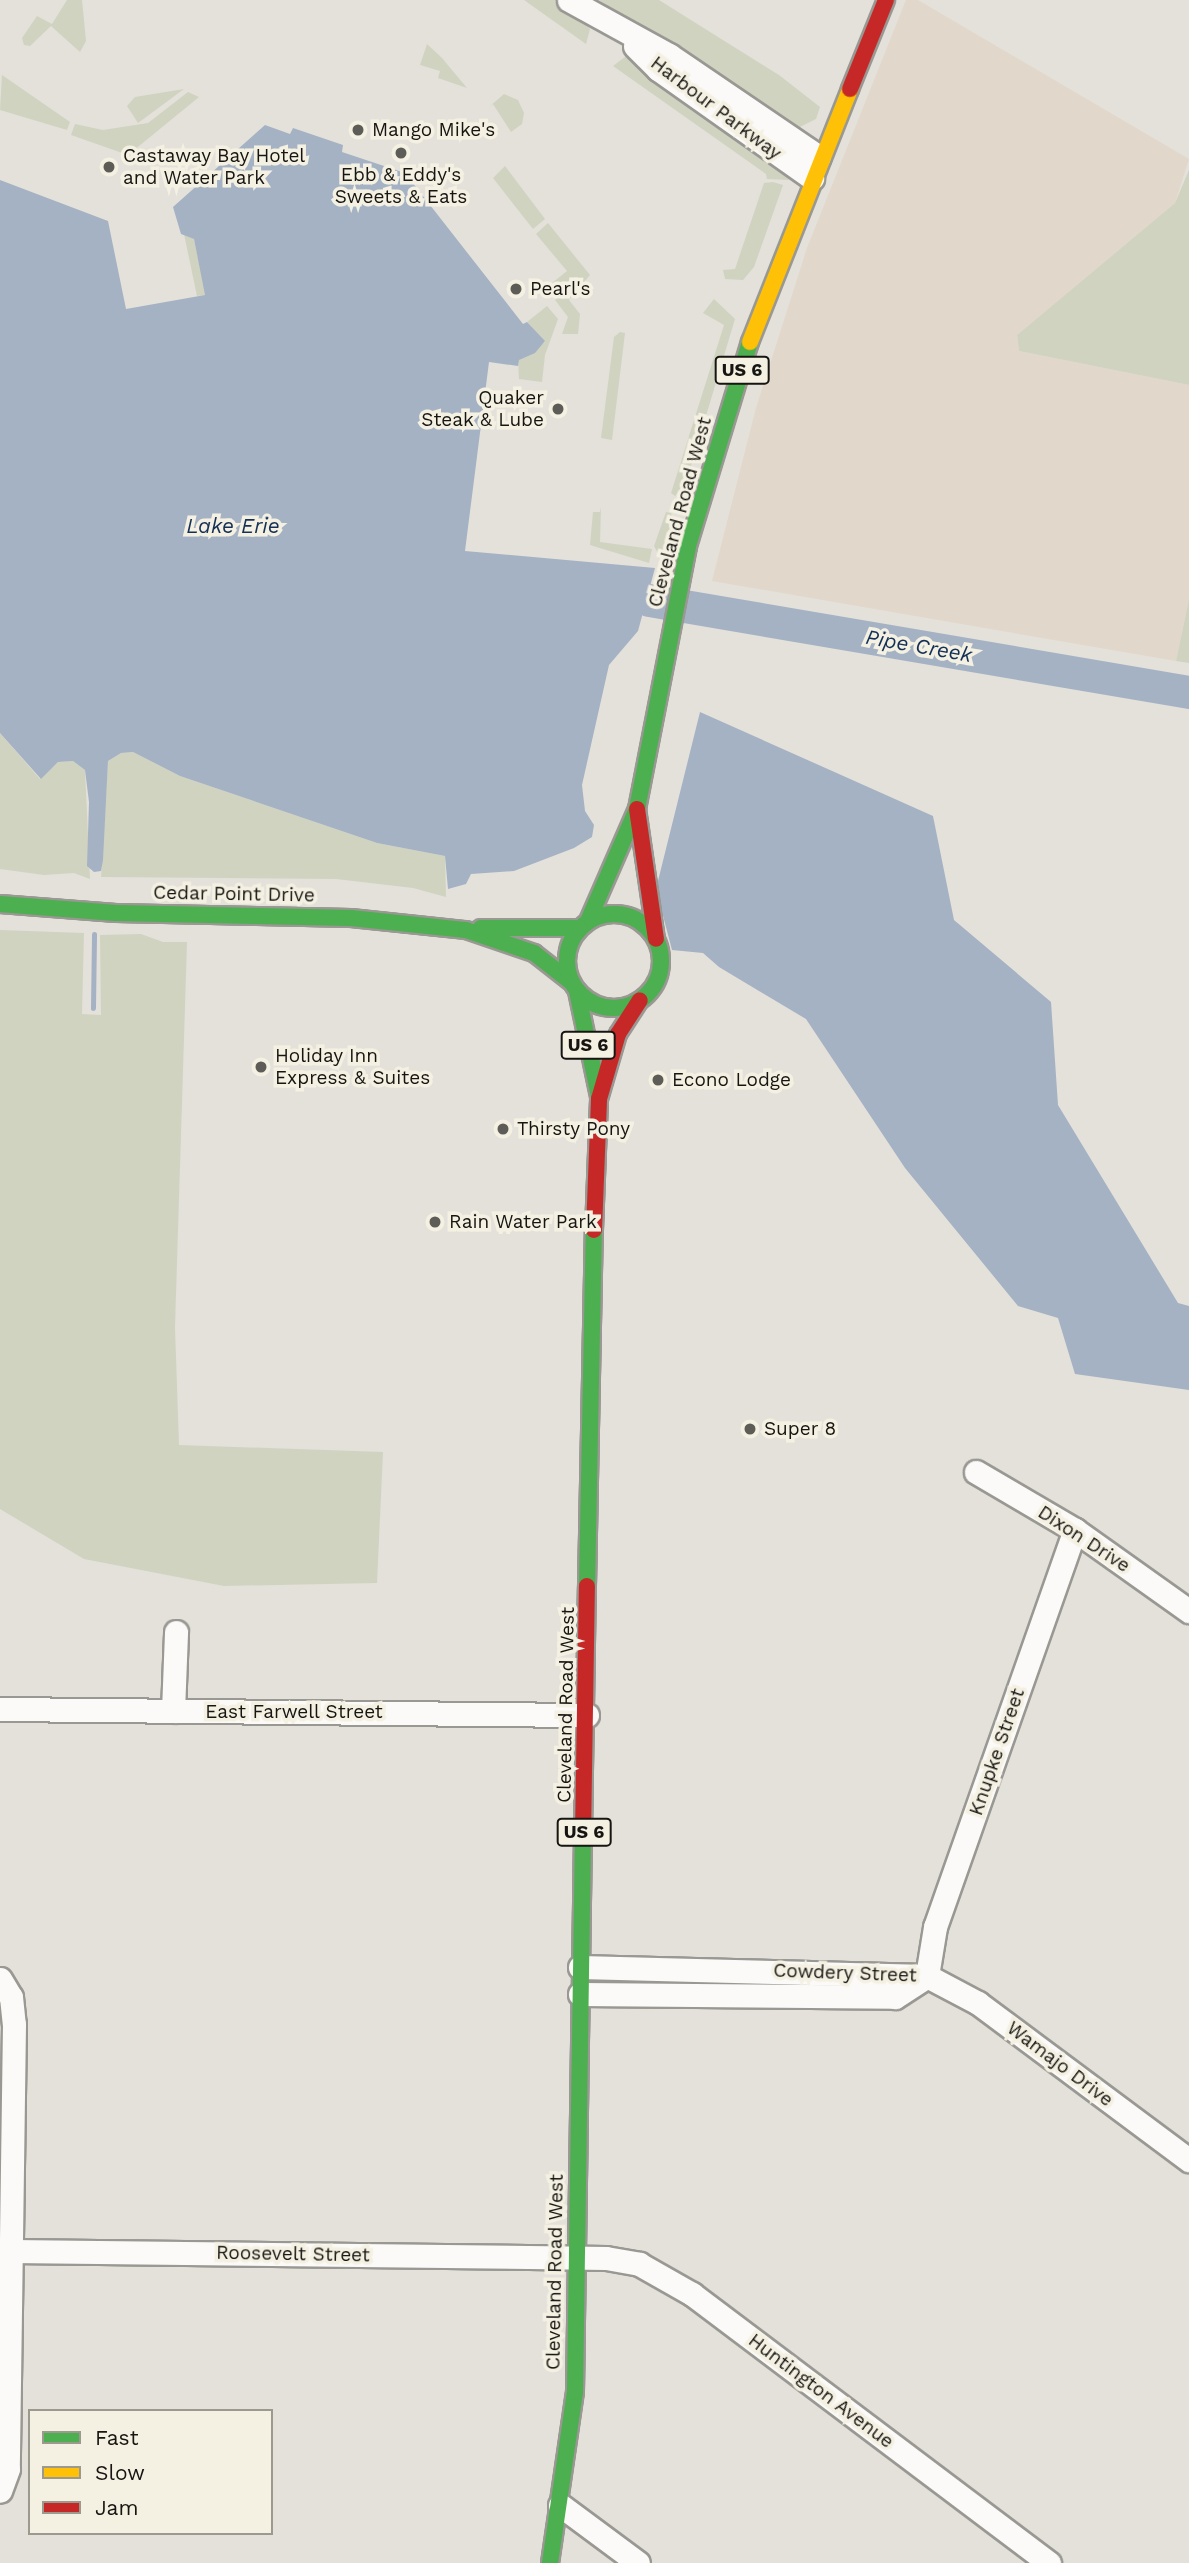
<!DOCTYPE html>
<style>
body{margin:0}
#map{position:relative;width:1189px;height:2563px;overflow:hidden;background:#e3e1da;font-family:"Work Sans",sans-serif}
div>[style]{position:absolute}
.commercial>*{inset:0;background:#e2d7cb}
.green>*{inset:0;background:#d1d3c1}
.water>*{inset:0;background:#a5b2c4}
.stream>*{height:5px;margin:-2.5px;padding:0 2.5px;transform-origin:2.5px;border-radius:2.5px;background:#a5b2c4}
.river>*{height:33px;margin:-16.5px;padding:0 16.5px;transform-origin:16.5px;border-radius:16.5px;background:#a5b2c4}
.roads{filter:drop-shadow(2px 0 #999892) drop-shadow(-2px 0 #999892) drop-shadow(0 2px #999892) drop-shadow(0 -2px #999892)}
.street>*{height:23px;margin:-11.5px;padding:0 11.5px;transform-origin:11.5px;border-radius:11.5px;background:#fbfaf9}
.fast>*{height:16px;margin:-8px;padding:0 8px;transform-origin:8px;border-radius:8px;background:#4caf50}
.fast>.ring{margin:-8px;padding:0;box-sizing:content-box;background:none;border:16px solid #4caf50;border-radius:50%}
.slow>*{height:16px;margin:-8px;padding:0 8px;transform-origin:8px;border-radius:8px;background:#ffc107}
.jam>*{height:16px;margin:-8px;padding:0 8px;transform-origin:8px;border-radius:8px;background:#c62828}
.dots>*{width:19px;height:19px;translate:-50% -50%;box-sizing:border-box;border:4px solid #f4f1e3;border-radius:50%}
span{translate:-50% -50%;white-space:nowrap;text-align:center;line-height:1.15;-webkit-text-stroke:7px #f4f1e3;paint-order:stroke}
.shield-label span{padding:2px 5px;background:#f4f1e3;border:2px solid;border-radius:5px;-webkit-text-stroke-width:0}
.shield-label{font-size:18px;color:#171511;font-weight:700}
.street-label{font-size:19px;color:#171511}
.poi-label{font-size:19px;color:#171511}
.left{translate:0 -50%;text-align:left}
.right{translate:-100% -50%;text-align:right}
.water-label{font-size:21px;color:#143056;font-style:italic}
.legend{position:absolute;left:28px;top:2409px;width:245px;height:126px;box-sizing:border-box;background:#f4f1e3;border:2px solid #9c998f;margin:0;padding:9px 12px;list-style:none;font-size:21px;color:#171511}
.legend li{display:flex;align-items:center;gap:14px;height:35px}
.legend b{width:35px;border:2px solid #9c998f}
</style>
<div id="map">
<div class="commercial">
<div style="clip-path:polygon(906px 0,918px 0,1189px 159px,1175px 203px,1017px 335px,1019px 351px,1189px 385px,1189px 599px,1176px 661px,712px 581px,756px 408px,807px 248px)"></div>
</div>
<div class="green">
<div style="clip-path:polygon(67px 0,82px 0,86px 41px,80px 52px,51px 26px,30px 46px,24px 45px,22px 38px,37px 16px,52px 24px)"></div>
<div style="clip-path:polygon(524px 0,555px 0,576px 13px,590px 29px,586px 44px)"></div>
<div style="clip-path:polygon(599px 0,659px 0,779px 75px,820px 107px,816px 119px,798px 128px,786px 126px)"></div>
<div style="clip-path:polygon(427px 44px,442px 58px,467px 88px,438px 78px,440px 71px,420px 65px)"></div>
<div style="clip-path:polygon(625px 57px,635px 60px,786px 172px,789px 180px,767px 179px,766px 174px,613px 66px)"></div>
<div style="clip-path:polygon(2px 75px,70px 122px,67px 130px,0 110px)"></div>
<div style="clip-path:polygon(184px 89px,138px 123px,127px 106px,135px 97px)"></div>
<div style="clip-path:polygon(188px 92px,199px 97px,128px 155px,71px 135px,75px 124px,103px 130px,148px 123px)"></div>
<div style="clip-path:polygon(504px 94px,518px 100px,524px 113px,522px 124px,511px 132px,493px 104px,489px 107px)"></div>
<div style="clip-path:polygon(505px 166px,545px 219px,533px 229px,493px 178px)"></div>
<div style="clip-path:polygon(1189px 170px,1189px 385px,1019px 351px,1017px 335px,1175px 203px)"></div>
<div style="clip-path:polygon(773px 182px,783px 185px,754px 267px,743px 280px,725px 279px,723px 270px,735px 269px,764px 183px)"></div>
<div style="clip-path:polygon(548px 223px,590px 275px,569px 300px,580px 314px,578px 334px,562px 334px,568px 317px,555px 300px,560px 294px,552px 283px,567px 271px,536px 234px)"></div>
<div style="clip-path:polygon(184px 234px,194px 239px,206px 295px,197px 296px)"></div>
<div style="clip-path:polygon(714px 299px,735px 319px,685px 486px,675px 496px,671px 493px,724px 325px,703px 313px)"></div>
<div style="clip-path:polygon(547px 306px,558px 319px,545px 355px,542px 382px,519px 379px,518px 360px,545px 342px,527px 322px)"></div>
<div style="clip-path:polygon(620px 332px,625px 333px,612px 440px,601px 438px,614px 337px)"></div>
<div style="clip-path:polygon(601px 507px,600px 542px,652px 549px,649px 563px,590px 545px,593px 512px,600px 512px)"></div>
<div style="clip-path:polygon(666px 512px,671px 513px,674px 523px,660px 557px,654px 546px)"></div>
<div style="clip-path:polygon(1189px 599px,1189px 663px,1176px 661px)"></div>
<div style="clip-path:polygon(0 733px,40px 779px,58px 762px,73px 761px,85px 770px,90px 879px,74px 873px,44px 875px,0 869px)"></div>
<div style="clip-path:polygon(133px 752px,180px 776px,377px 843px,445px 856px,446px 897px,413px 888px,336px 879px,101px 877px,108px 761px,121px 753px)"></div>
<div style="clip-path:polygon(0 930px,84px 933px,82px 1014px,101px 1015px,100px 935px,141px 934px,163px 942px,187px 942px,175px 1327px,179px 1445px,383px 1452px,377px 1583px,224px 1586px,84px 1559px,0 1509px)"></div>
</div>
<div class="water">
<div style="clip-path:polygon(265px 125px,290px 134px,293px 128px,343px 145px,342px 152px,405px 173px,523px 324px,527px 322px,545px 341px,535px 353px,519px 360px,518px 366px,489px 362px,465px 551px,655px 568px,638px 631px,609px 665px,582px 785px,585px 811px,594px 825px,592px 837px,574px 848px,514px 871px,471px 874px,466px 884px,448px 889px,445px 856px,377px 843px,180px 776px,133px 752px,121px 753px,108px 761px,103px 860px,101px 871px,94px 872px,87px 866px,89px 802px,85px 770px,73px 761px,58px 762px,41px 779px,0 733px,0 180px,108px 221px,126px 309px,205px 295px,194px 239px,181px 234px,173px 207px)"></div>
<div style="clip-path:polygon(700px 712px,933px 816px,954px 920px,1051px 1002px,1058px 1105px,1178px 1303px,1189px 1306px,1189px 1390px,1075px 1374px,1058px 1318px,1018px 1306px,905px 1168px,806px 1019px,719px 967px,703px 953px,672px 950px,656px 889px)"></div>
</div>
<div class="stream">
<div style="left:93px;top:1008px;width:74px;rotate:-89.2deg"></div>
</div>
<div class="river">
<div style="left:649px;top:600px;width:548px;rotate:9.67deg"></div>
</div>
<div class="roads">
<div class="street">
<div style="left:569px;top:0;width:114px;rotate:28.8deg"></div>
<div style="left:669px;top:55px;width:181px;rotate:34.2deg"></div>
<div style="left:635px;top:46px;width:33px;rotate:45deg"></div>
<div style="left:658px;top:69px;width:189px;rotate:35.3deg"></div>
<div style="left:976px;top:1472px;width:115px;rotate:30.4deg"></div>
<div style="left:1075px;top:1530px;width:140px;rotate:35.4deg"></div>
<div style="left:0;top:1709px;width:587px;rotate:0.59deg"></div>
<div style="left:173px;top:1711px;width:79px;rotate:-87.8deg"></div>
<div style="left:580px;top:1967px;width:347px;rotate:1.5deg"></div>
<div style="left:927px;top:1976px;width:58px;rotate:27.9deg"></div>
<div style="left:978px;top:2003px;width:263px;rotate:36.7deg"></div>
<div style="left:927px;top:1976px;width:50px;rotate:-80.7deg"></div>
<div style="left:935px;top:1927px;width:421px;rotate:-70.6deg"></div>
<div style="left:0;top:1979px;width:21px;rotate:59deg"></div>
<div style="left:11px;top:1997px;width:27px;rotate:84deg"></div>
<div style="left:14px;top:2024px;width:445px;rotate:90.8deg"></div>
<div style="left:8px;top:2469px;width:23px;rotate:110deg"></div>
<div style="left:580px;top:1994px;width:315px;rotate:0.5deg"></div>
<div style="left:895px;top:1997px;width:38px;rotate:-33deg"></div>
<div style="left:11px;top:2251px;width:595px;rotate:0.67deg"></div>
<div style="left:606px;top:2258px;width:34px;rotate:10deg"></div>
<div style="left:639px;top:2264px;width:61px;rotate:29.5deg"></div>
<div style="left:692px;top:2294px;width:447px;rotate:37deg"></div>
<div style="left:560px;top:2505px;width:97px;rotate:36.6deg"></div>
</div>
<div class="fast">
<div style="left:0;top:904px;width:116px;rotate:4.4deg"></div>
<div style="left:116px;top:913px;width:235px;rotate:1.2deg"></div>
<div style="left:351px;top:918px;width:116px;rotate:6deg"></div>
<div style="left:466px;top:930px;width:72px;rotate:18.7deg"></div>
<div style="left:534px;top:953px;width:47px;rotate:38.1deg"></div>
<div class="ring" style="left:567px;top:914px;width:78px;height:78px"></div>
<div style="left:588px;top:921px;width:122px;rotate:-66.4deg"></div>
<div style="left:637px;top:809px;width:268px;rotate:-79deg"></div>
<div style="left:688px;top:546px;width:213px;rotate:-73.1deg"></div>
<div style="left:481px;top:928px;width:98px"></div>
<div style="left:577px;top:991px;width:107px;rotate:78.2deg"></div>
<div style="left:587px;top:1586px;width:356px;rotate:-88.9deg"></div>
<div style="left:550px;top:2563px;width:173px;rotate:-81.7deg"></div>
<div style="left:575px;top:2392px;width:557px;rotate:-89.18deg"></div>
</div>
<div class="slow">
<div style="left:750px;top:342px;width:272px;rotate:-68.4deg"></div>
</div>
<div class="jam">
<div style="left:850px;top:89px;width:96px;rotate:-68deg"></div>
<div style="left:637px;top:809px;width:131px;rotate:81.7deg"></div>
<div style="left:594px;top:1230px;width:131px;rotate:-87.8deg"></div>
<div style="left:599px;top:1099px;width:68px;rotate:-73.7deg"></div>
<div style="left:618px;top:1034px;width:40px;rotate:-57.1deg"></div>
<div style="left:583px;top:1835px;width:249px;rotate:-89.1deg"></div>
</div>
</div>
<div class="dots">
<div style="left:358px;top:130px;background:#5e5c57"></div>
<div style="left:401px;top:153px;background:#5e5c57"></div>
<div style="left:109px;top:167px;background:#5e5c57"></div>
<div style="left:516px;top:289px;background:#5e5c57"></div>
<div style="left:558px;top:409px;background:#5e5c57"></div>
<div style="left:261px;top:1067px;background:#5e5c57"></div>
<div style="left:658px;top:1080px;background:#5e5c57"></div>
<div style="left:503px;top:1129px;background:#5e5c57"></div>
<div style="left:435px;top:1222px;background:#5e5c57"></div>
<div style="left:750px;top:1429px;background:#5e5c57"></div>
</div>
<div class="shield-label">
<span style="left:742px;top:370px">US 6</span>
<span style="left:588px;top:1045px">US 6</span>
<span style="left:584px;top:1832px">US 6</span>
</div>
<div class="street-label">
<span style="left:716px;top:108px;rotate:37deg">Harbour Parkway</span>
<span style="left:680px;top:512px;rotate:-75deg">Cleveland Road West</span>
<span style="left:234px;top:894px;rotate:1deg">Cedar Point Drive</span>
<span style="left:1084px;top:1539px;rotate:33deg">Dixon Drive</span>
<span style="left:566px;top:1705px;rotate:-89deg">Cleveland Road West</span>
<span style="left:294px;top:1712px">East Farwell Street</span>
<span style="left:997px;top:1752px;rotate:-71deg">Knupke Street</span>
<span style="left:845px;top:1973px;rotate:2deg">Cowdery Street</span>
<span style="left:1060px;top:2064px;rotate:37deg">Wamajo Drive</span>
<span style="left:293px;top:2254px;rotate:1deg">Roosevelt Street</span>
<span style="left:555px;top:2272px;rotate:-89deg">Cleveland Road West</span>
<span style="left:821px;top:2391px;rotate:37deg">Huntington Avenue</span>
</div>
<div class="poi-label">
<span class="left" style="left:372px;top:130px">Mango Mike's</span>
<span class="left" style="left:123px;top:167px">Castaway Bay Hotel<br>and Water Park</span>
<span style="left:401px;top:186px">Ebb &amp; Eddy's<br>Sweets &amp; Eats</span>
<span class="left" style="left:530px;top:289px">Pearl's</span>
<span class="right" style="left:544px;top:409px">Quaker<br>Steak &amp; Lube</span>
<span class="left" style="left:275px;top:1067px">Holiday Inn<br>Express &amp; Suites</span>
<span class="left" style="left:672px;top:1080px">Econo Lodge</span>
<span class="left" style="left:517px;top:1129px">Thirsty Pony</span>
<span class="left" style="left:449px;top:1222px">Rain Water Park</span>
<span class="left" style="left:764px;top:1429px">Super 8</span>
</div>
<div class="water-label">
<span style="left:233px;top:526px">Lake Erie</span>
<span style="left:919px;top:646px;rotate:10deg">Pipe Creek</span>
</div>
<ul class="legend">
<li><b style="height:9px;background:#4caf50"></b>Fast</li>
<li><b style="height:9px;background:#ffc107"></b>Slow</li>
<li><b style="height:9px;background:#c62828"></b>Jam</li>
</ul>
</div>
